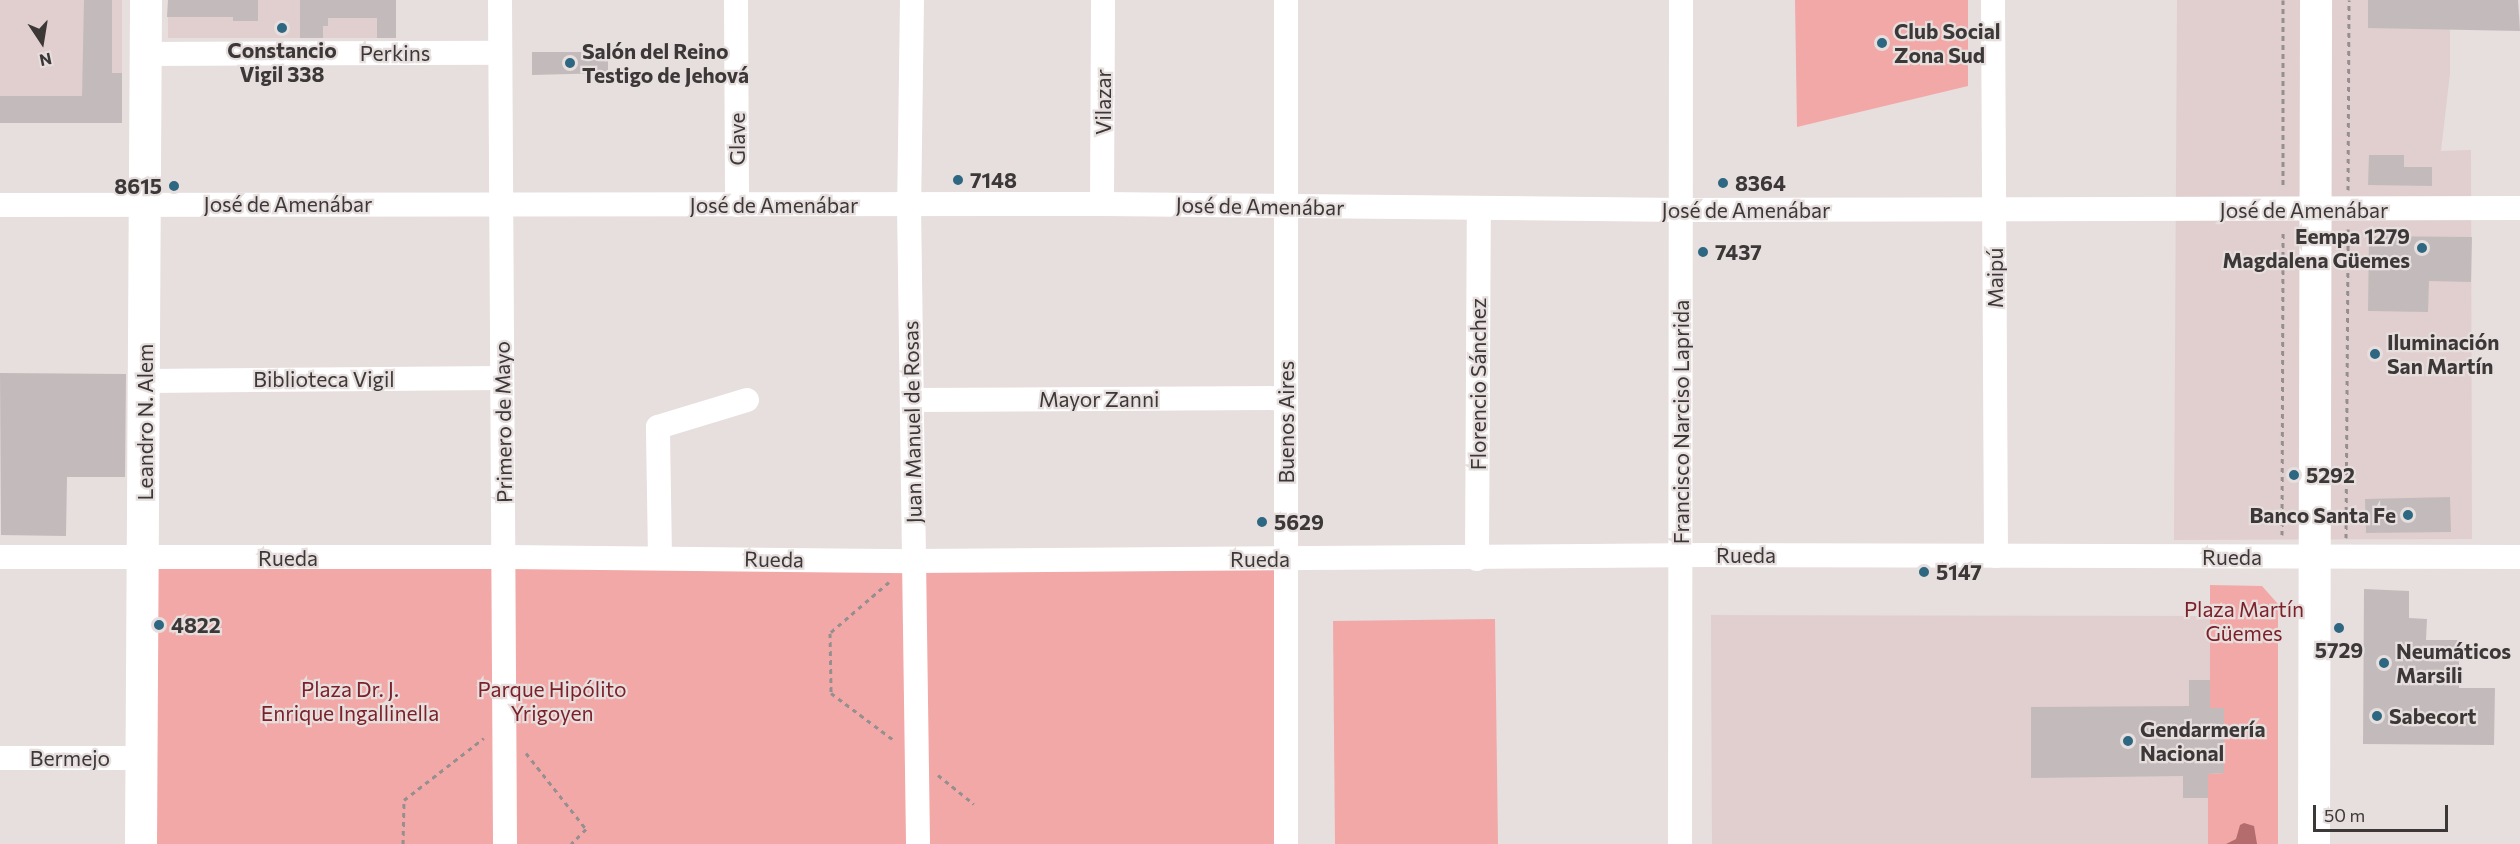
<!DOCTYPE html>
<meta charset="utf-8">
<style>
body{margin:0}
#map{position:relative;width:2520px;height:844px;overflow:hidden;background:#e7dede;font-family:Commissioner,sans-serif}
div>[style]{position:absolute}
.built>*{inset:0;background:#e0cfce}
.green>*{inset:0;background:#f2a8a6}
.water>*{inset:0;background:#b56c6c}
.building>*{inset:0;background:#c3bbbb}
.path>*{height:3px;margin-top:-1.5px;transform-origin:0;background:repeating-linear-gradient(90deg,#958f8f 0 4.5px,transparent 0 9px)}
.minor>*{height:24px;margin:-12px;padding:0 12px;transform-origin:12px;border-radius:12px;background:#fff}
.major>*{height:32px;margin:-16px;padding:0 16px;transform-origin:16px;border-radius:16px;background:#fff}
.dots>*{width:16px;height:16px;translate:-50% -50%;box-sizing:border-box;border:3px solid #e7dede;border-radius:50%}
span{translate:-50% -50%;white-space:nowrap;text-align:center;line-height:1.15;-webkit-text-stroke:4.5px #e7dede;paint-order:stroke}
.poi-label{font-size:21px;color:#3c3838;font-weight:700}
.left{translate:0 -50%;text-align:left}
.right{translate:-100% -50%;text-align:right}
.street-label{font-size:21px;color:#3c3838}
.park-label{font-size:21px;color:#7c2129}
.north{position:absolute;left:12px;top:12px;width:60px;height:60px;-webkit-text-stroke:4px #e7dede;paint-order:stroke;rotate:168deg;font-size:16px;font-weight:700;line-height:24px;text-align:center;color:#3c3838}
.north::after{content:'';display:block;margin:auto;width:21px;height:27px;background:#3c3838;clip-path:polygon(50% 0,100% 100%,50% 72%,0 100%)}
.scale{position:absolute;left:2313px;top:805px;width:135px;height:27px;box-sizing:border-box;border:3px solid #3c3838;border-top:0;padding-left:8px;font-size:18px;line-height:21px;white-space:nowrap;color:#3c3838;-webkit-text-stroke:4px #e7dede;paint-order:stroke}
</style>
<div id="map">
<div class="built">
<div style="clip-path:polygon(0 0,122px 0,122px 123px,0 123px)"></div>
<div style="clip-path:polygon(168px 0,396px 0,396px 38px,168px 38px)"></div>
<div style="clip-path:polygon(2177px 0,2450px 0,2450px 73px,2441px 151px,2471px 150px,2472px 539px,2174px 540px)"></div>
<div style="clip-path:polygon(1711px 615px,2210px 616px,2210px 708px,2224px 708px,2224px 773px,2208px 774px,2208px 844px,1712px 844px)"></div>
</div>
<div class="green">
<div style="clip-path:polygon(1795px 0,1968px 0,1968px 86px,1797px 127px)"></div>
<div style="clip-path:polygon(1285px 558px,1286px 844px,141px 844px,144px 559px)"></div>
<div style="clip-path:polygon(2210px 585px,2262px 586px,2278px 604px,2278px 844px,2208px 844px,2208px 774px,2224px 773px,2224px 708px,2210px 708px)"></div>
<div style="clip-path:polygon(1495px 619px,1498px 844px,1335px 844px,1333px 621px)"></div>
</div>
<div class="water">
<div style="clip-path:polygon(2244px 823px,2254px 826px,2257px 844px,2226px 844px,2236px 839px,2240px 825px)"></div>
</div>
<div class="building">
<div style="clip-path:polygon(84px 0,112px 0,112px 73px,122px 73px,122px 123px,0 123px,0 96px,82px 96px)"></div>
<div style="clip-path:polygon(168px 0,258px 0,258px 21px,233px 21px,233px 17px,167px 17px)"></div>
<div style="clip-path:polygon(300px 0,396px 0,396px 38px,377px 38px,377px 18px,328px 18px,328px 26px,323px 26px,323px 38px,300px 38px)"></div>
<div style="clip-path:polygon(2368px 0,2518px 0,2520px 31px,2368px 28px)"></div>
<div style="clip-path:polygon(532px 52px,608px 52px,608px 73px,532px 75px)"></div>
<div style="clip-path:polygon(2369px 155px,2404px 155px,2404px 167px,2432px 167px,2432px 186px,2368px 185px)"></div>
<div style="clip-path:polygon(2369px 236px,2472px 237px,2471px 282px,2429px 281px,2428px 312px,2368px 311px)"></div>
<div style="clip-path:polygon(0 373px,126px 374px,125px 477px,67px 477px,66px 536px,1px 535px)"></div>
<div style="clip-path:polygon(2450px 497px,2451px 532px,2366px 533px,2365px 499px)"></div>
<div style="clip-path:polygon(2364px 589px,2409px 591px,2409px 618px,2427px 619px,2426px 640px,2459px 640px,2459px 688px,2495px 688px,2494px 745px,2363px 744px)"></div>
<div style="clip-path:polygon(2189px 680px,2210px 680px,2210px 708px,2224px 708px,2224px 773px,2208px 774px,2208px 798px,2183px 798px,2183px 776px,2031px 778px,2031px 707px,2189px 706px)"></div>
</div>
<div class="path">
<div style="left:2283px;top:0;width:187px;rotate:90deg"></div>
<div style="left:2348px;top:190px;width:190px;rotate:-89.7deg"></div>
<div style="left:2282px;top:535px;width:305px;rotate:-89.8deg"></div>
<div style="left:2346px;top:538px;width:309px;rotate:-89.6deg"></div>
<div style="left:889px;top:582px;width:78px;rotate:139.2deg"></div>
<div style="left:830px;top:633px;width:60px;rotate:89deg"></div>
<div style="left:831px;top:693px;width:80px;rotate:36.9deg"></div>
<div style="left:526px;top:753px;width:97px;rotate:51.7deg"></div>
<div style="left:586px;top:829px;width:21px;rotate:135deg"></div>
<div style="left:938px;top:775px;width:46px;rotate:38.9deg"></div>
<div style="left:403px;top:844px;width:44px;rotate:-88.7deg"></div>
<div style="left:404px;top:800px;width:101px;rotate:-37.8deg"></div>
</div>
<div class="minor">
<div style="left:500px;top:0;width:844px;rotate:89.66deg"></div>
<div style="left:736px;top:0;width:205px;rotate:89.7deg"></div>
<div style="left:912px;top:0;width:205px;rotate:90.8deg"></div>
<div style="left:909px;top:205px;width:639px;rotate:89.19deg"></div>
<div style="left:1286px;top:0;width:844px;rotate:90deg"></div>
<div style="left:1993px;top:0;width:556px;rotate:89.69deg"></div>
<div style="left:146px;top:54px;width:354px;rotate:-0.2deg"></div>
<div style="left:1102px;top:204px;width:204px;rotate:-89.7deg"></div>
<div style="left:0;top:205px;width:1102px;rotate:-0.05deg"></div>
<div style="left:1102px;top:204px;width:580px;rotate:0.59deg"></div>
<div style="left:1682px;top:210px;width:838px;rotate:-0.14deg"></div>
<div style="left:145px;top:381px;width:357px;rotate:-0.5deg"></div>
<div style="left:913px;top:400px;width:373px;rotate:-0.3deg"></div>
<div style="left:0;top:557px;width:504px"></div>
<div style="left:504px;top:557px;width:410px;rotate:0.6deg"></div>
<div style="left:914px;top:561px;width:791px;rotate:-0.43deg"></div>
<div style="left:1705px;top:555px;width:815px;rotate:0.14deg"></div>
<div style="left:660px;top:558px;width:131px;rotate:-90.9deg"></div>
<div style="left:658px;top:427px;width:93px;rotate:-16.9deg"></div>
<div style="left:1477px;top:559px;width:351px;rotate:-89.7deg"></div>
<div style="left:0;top:758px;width:140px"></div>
<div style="left:1680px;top:844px;width:844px;rotate:-89.93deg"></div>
</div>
<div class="major">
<div style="left:141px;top:844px;width:844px;rotate:-89.66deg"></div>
<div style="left:2314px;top:844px;width:844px;rotate:-89.86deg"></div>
</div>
<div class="dots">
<div style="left:282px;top:28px;background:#2e6781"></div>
<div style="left:1882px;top:43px;background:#2e6781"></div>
<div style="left:570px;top:63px;background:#2e6781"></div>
<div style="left:958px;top:180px;background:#2e6781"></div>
<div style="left:1723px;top:183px;background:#2e6781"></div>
<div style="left:174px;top:186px;background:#2e6781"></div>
<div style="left:2422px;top:248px;background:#2e6781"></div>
<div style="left:1703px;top:252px;background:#2e6781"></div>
<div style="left:2375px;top:354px;background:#2e6781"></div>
<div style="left:2294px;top:475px;background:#2e6781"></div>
<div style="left:2408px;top:515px;background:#2e6781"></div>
<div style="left:1262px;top:522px;background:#2e6781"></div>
<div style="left:1924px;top:572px;background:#2e6781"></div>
<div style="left:159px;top:625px;background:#2e6781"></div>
<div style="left:2339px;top:628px;background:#2e6781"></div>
<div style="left:2384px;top:663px;background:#2e6781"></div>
<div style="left:2377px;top:716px;background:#2e6781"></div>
<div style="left:2128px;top:741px;background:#2e6781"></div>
</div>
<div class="poi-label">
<span class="left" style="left:1894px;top:43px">Club Social<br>Zona Sud</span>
<span style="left:282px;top:62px">Constancio<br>Vigil 338</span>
<span class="left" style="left:582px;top:63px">Salón del Reino<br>Testigo de Jehová</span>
<span class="left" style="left:970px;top:180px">7148</span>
<span class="left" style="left:1735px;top:183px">8364</span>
<span class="right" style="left:162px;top:186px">8615</span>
<span class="right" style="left:2410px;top:248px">Eempa 1279<br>Magdalena Güemes</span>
<span class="left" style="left:1715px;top:252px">7437</span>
<span class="left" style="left:2387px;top:354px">Iluminación<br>San Martín</span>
<span class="left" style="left:2306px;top:475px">5292</span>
<span class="right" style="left:2396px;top:515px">Banco Santa Fe</span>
<span class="left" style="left:1274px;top:522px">5629</span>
<span class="left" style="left:1936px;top:572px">5147</span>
<span class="left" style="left:171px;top:625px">4822</span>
<span style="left:2339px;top:650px">5729</span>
<span class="left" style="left:2396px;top:663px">Neumáticos<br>Marsili</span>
<span class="left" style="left:2389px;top:716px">Sabecort</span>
<span class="left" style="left:2140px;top:741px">Gendarmería<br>Nacional</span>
</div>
<div class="street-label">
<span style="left:395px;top:53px">Perkins</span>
<span style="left:1103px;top:102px;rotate:-90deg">Vilazar</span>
<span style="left:737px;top:139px;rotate:-90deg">Glave</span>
<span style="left:288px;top:204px">José de Amenábar</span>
<span style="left:774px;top:205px">José de Amenábar</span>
<span style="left:1260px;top:206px;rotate:1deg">José de Amenábar</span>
<span style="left:1746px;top:210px">José de Amenábar</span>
<span style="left:2304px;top:210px">José de Amenábar</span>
<span style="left:1995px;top:278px;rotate:-90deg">Maipú</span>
<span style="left:324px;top:379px">Biblioteca Vigil</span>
<span style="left:1478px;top:384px;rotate:-90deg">Florencio Sánchez</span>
<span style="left:1099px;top:399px">Mayor Zanni</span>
<span style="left:145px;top:422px;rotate:-90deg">Leandro N. Alem</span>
<span style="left:503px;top:422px;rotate:-91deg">Primero de Mayo</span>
<span style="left:912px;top:422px;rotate:-91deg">Juan Manuel de Rosas</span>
<span style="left:1286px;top:422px;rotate:-90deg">Buenos Aires</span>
<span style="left:1681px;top:422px;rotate:-90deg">Francisco Narciso Laprida</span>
<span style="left:1746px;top:555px">Rueda</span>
<span style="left:2232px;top:557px">Rueda</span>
<span style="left:288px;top:558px">Rueda</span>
<span style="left:774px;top:559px;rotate:1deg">Rueda</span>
<span style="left:1260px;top:559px">Rueda</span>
<span style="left:70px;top:758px">Bermejo</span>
</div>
<div class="park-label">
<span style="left:2244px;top:621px">Plaza Martín<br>Güemes</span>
<span style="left:350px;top:701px">Plaza Dr. J.<br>Enrique Ingallinella</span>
<span style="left:552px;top:701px">Parque Hipólito<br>Yrigoyen</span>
</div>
<div class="north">N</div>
<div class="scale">50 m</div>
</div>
